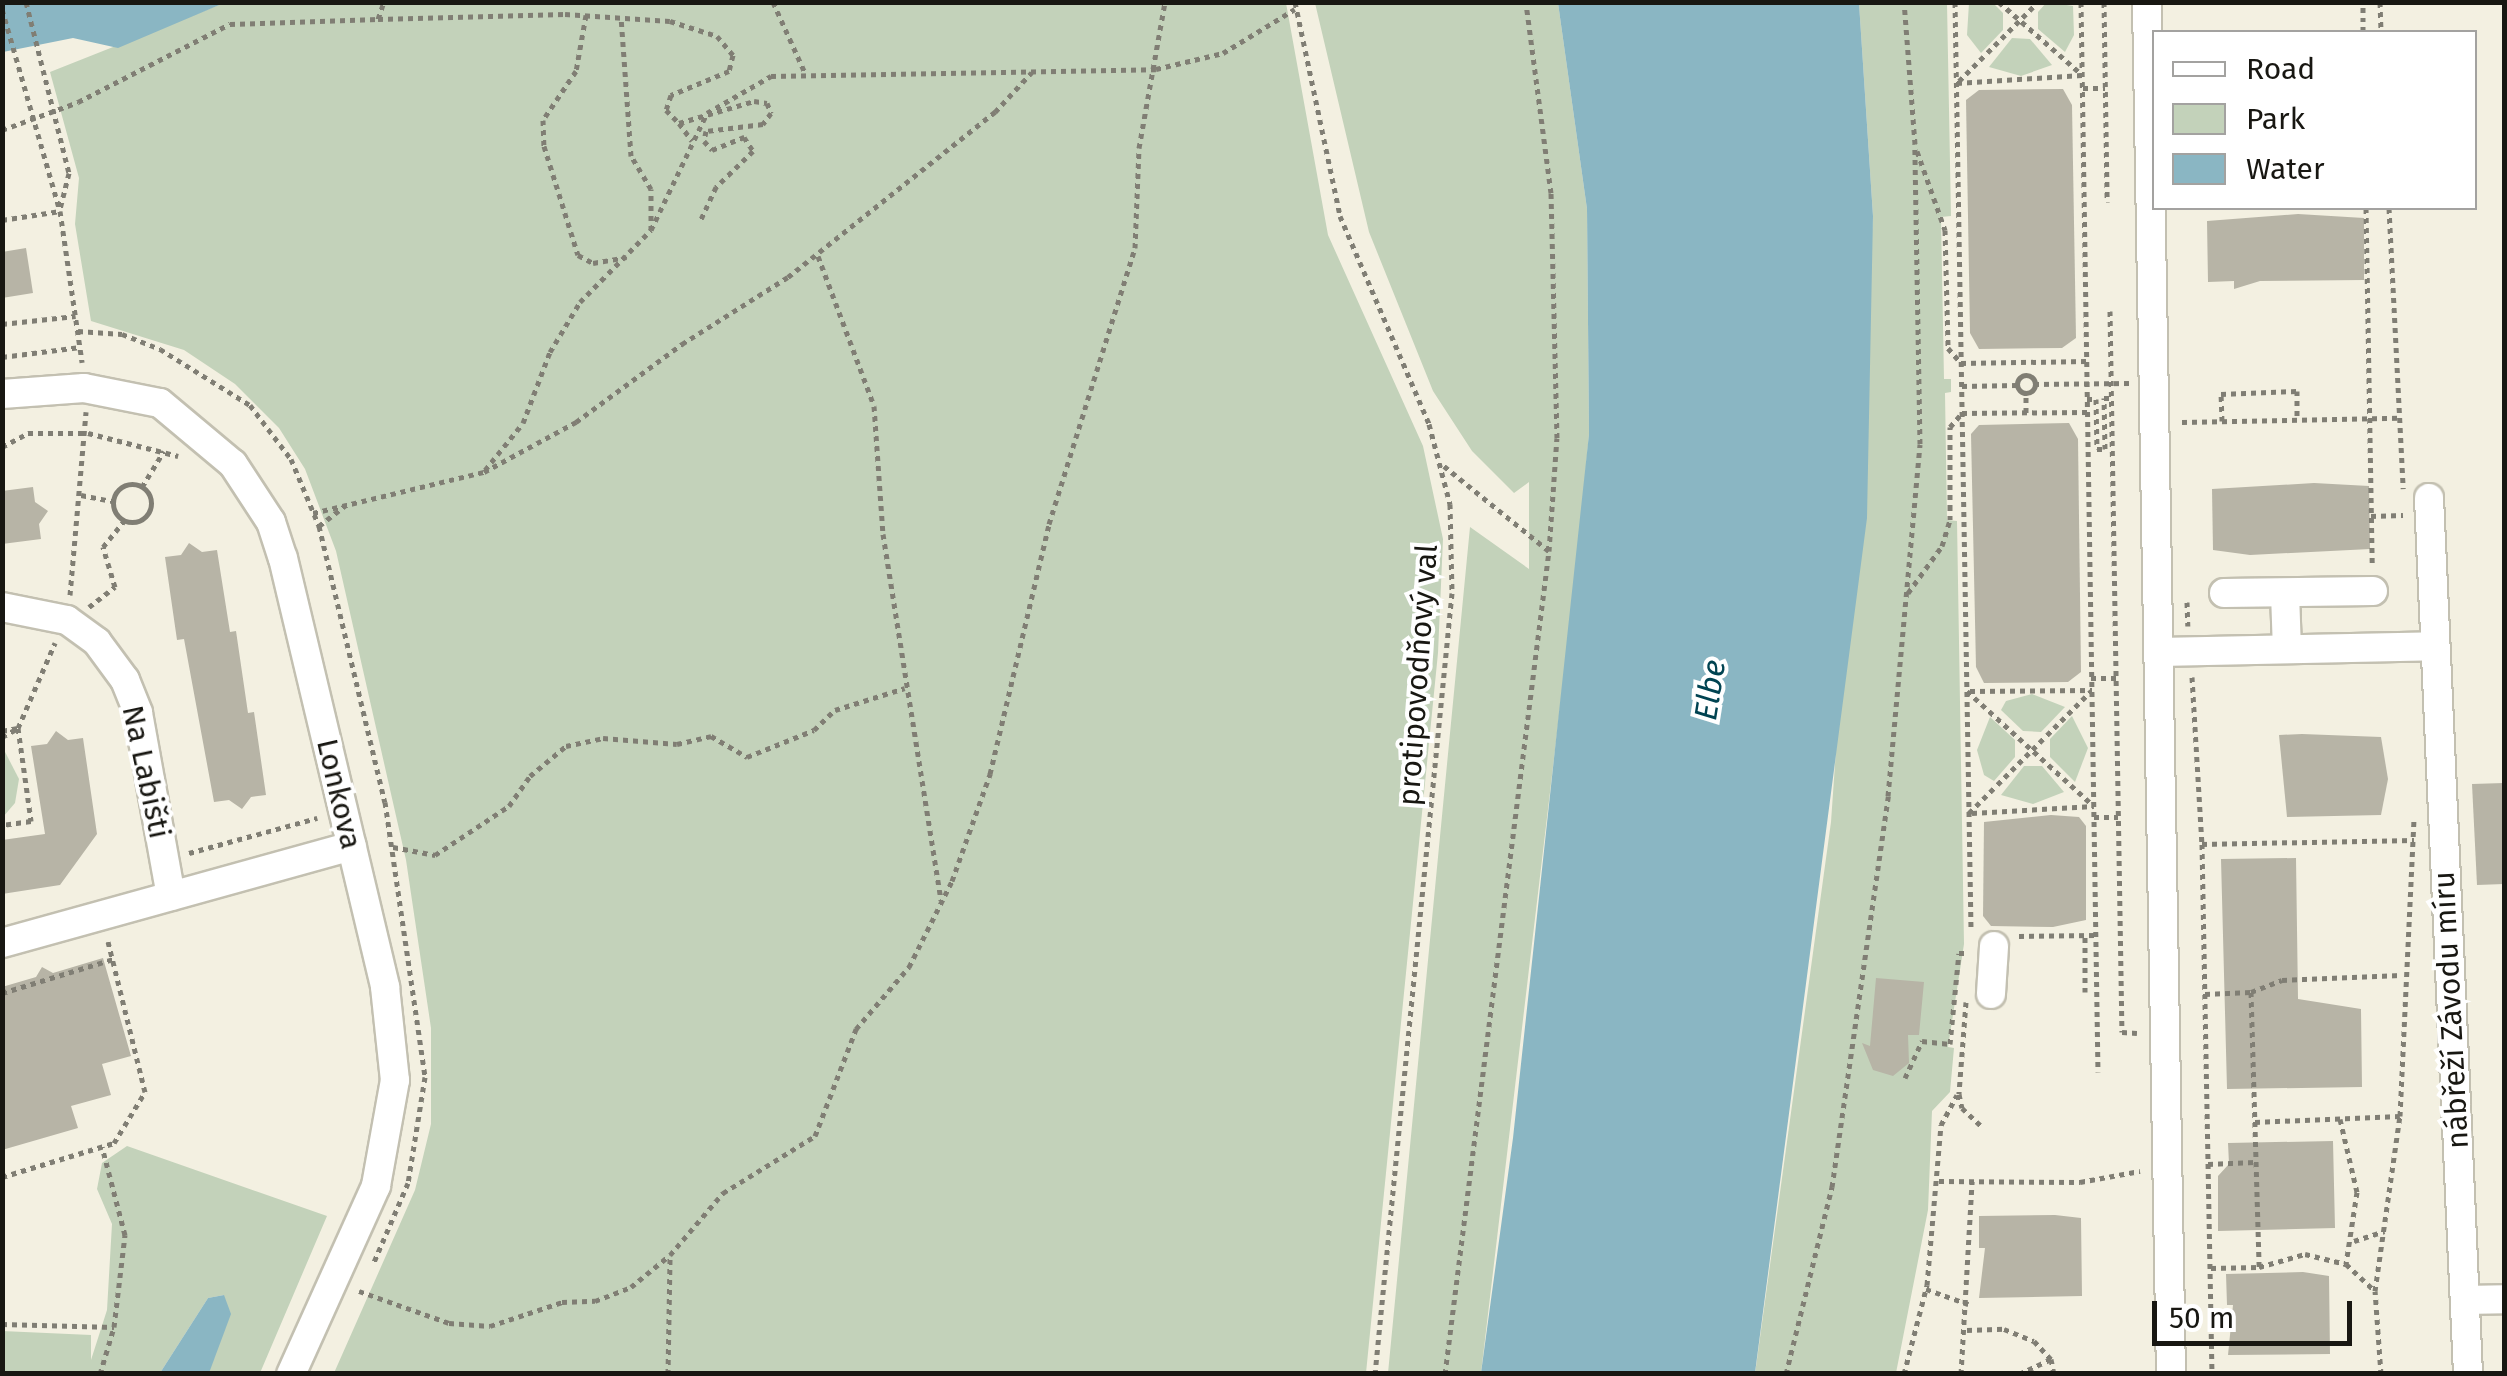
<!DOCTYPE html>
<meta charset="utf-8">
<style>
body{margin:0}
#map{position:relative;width:2507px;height:1376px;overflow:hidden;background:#f3f0e1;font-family:"Fira Sans",sans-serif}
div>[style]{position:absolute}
.green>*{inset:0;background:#c3d2ba}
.water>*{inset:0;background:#8ab6c3}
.building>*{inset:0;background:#b7b4a6}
.path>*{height:5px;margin-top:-2.5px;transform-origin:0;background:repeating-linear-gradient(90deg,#807e74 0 5px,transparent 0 10px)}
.path>.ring{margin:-2.5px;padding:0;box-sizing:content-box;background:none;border:5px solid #807e74;border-radius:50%}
.roads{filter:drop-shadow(2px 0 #c3c0b1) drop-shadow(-2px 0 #c3c0b1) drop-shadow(0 2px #c3c0b1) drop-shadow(0 -2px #c3c0b1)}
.minor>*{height:28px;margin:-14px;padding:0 14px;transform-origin:14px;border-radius:14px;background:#fff}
span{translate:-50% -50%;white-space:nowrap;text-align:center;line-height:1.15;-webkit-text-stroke:8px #fff;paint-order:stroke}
.street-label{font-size:30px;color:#181712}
.water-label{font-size:32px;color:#004351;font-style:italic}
.frame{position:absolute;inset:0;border:5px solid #181712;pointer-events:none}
.legend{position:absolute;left:2152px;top:30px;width:325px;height:180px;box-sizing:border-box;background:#fff;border:2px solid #a3a2a0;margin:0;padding:12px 18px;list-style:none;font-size:30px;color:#181712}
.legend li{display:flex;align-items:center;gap:20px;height:50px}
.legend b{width:50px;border:2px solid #a3a2a0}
.scale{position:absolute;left:2152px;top:1301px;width:200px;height:45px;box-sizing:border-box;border:5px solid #181712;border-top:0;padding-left:12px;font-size:30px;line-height:35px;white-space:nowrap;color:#181712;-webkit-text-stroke:8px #fff;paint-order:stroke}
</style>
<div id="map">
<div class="green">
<div style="clip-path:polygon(2047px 2px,2073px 6px,2074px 35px,2065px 52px,2038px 29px,2038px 12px)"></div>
<div style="clip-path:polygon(224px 3px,1286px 3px,1328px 235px,1423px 446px,1443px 539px,1438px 653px,1366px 1373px,334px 1373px,415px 1190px,431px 1124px,431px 1028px,406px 860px,336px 551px,305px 469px,279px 428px,235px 384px,184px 350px,91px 321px,75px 224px,79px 178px,50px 72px)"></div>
<div style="clip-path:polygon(1315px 3px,1558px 3px,1587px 209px,1589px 434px,1577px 565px,1481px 1373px,1388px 1373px,1470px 527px,1529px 569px,1529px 482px,1514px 493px,1472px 451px,1433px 391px,1369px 232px)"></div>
<div style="clip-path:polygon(1859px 3px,1947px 3px,1951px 216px,1941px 217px,1944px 379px,1951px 379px,1951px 392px,1945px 393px,1947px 520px,1957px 521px,1964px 944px,1948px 1047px,1954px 1048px,1950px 1092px,1932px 1111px,1928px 1210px,1896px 1373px,1755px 1374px,1831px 822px,1873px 216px)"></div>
<div style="clip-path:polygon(1969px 3px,1993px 3px,2003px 13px,2003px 30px,1981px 53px,1967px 35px)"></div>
<div style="clip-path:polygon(2012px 38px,2030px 39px,2052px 65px,2021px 76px,1989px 67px)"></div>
<div style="clip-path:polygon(2032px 694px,2065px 707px,2041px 732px,2023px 731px,2001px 710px,2006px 701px)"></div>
<div style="clip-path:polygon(2072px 716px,2088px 748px,2075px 782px,2050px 757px,2050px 739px)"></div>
<div style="clip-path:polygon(1990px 717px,2015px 740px,2015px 757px,1994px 781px,1984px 775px,1977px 750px)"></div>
<div style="clip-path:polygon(3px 748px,19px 779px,15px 803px,3px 817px)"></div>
<div style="clip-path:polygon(2024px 766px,2042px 766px,2064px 792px,2033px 804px,2001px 795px)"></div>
<div style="clip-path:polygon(127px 1146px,327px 1216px,260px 1373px,209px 1373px,224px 1295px,208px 1298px,160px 1373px,3px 1373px,2px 1331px,91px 1335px,91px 1360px,107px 1310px,112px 1224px,97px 1189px,102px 1163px)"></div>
</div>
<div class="water">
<div style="clip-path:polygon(3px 2px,224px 2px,224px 3px,118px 48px,73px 38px,3px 52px)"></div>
<div style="clip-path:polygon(1558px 3px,1859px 3px,1873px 216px,1867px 518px,1755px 1373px,1481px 1373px,1513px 1138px,1589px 434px,1587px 209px)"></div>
<div style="clip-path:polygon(224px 1295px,231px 1314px,209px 1373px,160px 1373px,208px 1298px)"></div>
</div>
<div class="building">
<div style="clip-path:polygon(2063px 89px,2072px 105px,2076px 338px,2062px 348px,1979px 349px,1970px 333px,1966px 100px,1979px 90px)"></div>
<div style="clip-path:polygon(2298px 214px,2364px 218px,2364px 280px,2260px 281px,2234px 289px,2234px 281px,2208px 282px,2207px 221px)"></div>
<div style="clip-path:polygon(26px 248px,33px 293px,2px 298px,2px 252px)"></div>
<div style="clip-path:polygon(2069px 423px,2078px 439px,2081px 672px,2068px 682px,1984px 683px,1976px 667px,1971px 434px,1979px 425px)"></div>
<div style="clip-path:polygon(2314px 483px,2369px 486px,2370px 549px,2250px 555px,2213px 550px,2212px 489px)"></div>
<div style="clip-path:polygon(33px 487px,35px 502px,48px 511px,39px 524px,41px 539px,2px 544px,2px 491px)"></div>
<div style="clip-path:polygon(189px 543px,202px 552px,217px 550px,230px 632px,236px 631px,248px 713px,254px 712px,266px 795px,251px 797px,242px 809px,229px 800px,214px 802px,184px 639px,177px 640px,165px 557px,181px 555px)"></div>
<div style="clip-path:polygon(56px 731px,68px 740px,83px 738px,97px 834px,60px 885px,2px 894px,2px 840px,45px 834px,31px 746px,47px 744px)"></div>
<div style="clip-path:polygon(2302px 734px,2381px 737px,2388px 779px,2381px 815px,2287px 817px,2279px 735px)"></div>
<div style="clip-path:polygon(2504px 783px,2504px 884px,2477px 885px,2472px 784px)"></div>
<div style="clip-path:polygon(2051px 815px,2079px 817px,2086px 826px,2086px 920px,2053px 927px,1991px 926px,1983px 916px,1984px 822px)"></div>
<div style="clip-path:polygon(2296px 858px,2298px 999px,2361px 1009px,2362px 1087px,2227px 1089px,2221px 859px)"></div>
<div style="clip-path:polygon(103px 958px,131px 1056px,102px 1064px,111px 1095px,71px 1106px,78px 1128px,2px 1150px,2px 987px,36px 977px,42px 967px,53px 973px)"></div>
<div style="clip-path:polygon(1876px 978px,1924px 982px,1919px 1035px,1908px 1035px,1909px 1063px,1893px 1076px,1873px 1070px,1862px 1043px,1870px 1046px)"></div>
<div style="clip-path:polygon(2333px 1141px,2335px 1228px,2218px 1231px,2218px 1176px,2229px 1164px,2228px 1143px)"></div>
<div style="clip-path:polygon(2055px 1215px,2081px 1218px,2082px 1296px,1979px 1298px,1985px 1248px,1979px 1248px,1979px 1216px)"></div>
<div style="clip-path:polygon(2303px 1272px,2329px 1276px,2330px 1354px,2228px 1355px,2233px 1305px,2227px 1305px,2226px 1274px)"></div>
</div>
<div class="path">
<div style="left:26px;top:2px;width:176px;rotate:75.9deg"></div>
<div style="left:69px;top:173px;width:36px;rotate:104deg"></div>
<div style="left:773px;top:2px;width:78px;rotate:65.7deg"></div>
<div style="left:1295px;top:2px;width:219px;rotate:78.1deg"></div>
<div style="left:1340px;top:216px;width:226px;rotate:66.8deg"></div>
<div style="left:1429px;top:424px;width:83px;rotate:75.3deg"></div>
<div style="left:1450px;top:504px;width:89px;rotate:88.7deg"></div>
<div style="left:1452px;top:593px;width:785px;rotate:95.63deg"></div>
<div style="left:1955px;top:2px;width:929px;rotate:89.01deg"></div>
<div style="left:1999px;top:2px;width:108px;rotate:41.2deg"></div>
<div style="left:2081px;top:2px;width:1070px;rotate:89.09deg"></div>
<div style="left:2104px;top:2px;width:200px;rotate:89.1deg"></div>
<div style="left:2380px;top:2px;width:30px;rotate:88deg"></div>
<div style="left:2px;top:9px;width:210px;rotate:74deg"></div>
<div style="left:60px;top:211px;width:153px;rotate:81.7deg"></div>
<div style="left:586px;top:15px;width:57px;rotate:100.1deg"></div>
<div style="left:576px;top:71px;width:59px;rotate:124deg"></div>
<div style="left:543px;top:120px;width:26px;rotate:88deg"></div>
<div style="left:544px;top:146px;width:114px;rotate:72.7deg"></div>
<div style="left:578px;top:255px;width:17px;rotate:28deg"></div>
<div style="left:593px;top:263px;width:34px;rotate:-10deg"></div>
<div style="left:378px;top:19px;width:187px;rotate:-1.5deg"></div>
<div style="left:565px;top:14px;width:105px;rotate:3.8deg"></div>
<div style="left:670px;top:21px;width:49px;rotate:17.7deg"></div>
<div style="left:717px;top:36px;width:25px;rotate:50deg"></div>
<div style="left:733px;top:55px;width:16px;rotate:104deg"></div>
<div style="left:729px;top:71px;width:63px;rotate:157.5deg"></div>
<div style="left:671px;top:95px;width:16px;rotate:108deg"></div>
<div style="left:666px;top:110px;width:18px;rotate:45deg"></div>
<div style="left:679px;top:123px;width:78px;rotate:-16.3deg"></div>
<div style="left:754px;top:101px;width:13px;rotate:9deg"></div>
<div style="left:767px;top:103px;width:11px;rotate:68deg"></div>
<div style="left:771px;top:113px;width:14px;rotate:126deg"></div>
<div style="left:763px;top:124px;width:57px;rotate:173deg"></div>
<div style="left:706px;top:131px;width:10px;rotate:101deg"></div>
<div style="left:704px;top:141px;width:12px;rotate:48deg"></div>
<div style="left:712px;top:150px;width:35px;rotate:-22deg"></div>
<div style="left:744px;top:137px;width:17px;rotate:57deg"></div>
<div style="left:753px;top:151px;width:52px;rotate:135.8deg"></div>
<div style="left:716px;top:187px;width:38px;rotate:115deg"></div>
<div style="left:2363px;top:32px;width:30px;rotate:-90deg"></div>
<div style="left:1959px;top:81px;width:112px;rotate:-45deg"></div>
<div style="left:1957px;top:83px;width:125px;rotate:-3.7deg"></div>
<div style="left:2083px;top:88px;width:22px"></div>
<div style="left:679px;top:123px;width:22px;rotate:54deg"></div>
<div style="left:2px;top:130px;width:81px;rotate:-20.2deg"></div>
<div style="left:78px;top:102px;width:171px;rotate:-27.2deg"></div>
<div style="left:230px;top:24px;width:148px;rotate:-1.9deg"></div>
<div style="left:378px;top:19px;width:18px;rotate:-71deg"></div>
<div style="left:1917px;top:151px;width:84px;rotate:70.5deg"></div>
<div style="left:1945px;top:230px;width:118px;rotate:88.5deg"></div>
<div style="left:1948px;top:348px;width:20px;rotate:49deg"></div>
<div style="left:1961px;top:363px;width:125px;rotate:-0.9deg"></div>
<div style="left:2366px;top:208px;width:356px;rotate:89deg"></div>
<div style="left:2389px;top:208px;width:281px;rotate:87.1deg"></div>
<div style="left:2px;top:220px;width:59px;rotate:-8.8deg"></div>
<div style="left:651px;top:230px;width:130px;rotate:-64.4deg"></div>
<div style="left:707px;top:113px;width:74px;rotate:-30deg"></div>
<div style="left:771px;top:76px;width:385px;rotate:-1deg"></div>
<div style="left:1156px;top:69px;width:69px;rotate:-13.4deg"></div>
<div style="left:1223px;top:53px;width:84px;rotate:-31.4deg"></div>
<div style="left:818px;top:256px;width:160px;rotate:69.5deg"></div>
<div style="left:874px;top:406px;width:128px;rotate:86deg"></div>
<div style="left:883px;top:534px;width:371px;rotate:81deg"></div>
<div style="left:2110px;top:311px;width:721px;rotate:89.05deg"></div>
<div style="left:2122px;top:1032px;width:15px;rotate:4deg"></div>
<div style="left:2px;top:324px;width:74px;rotate:-6.2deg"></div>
<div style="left:78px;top:331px;width:44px;rotate:3.9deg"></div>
<div style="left:122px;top:334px;width:41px;rotate:21.5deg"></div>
<div style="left:160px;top:349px;width:106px;rotate:31.9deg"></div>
<div style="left:250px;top:405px;width:68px;rotate:52.8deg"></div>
<div style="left:291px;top:459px;width:73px;rotate:67.3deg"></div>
<div style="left:319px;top:526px;width:284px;rotate:76.6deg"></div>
<div style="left:385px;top:802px;width:278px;rotate:81.7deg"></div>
<div style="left:425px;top:1077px;width:107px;rotate:99.1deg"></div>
<div style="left:408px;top:1183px;width:86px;rotate:113.3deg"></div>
<div style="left:2px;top:357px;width:79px;rotate:-7.3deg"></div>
<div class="ring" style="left:2017px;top:375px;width:13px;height:13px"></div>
<div style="left:2034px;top:384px;width:95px;rotate:-0.6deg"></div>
<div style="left:1962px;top:386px;width:55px;rotate:-1deg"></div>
<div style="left:2087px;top:399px;width:9px"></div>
<div style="left:2096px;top:399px;width:50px;rotate:88.9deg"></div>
<div style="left:2097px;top:449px;width:8px"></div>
<div style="left:2105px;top:449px;width:51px;rotate:-91.1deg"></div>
<div style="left:2104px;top:398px;width:7px"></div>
<div style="left:2026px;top:413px;width:20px;rotate:-90deg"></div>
<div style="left:2222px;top:421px;width:27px;rotate:-92deg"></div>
<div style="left:2221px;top:394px;width:76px;rotate:-2.3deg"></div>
<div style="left:2297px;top:391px;width:29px;rotate:90deg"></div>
<div style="left:2182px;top:422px;width:217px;rotate:-1.1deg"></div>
<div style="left:2px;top:447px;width:30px;rotate:-28deg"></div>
<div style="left:28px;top:433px;width:60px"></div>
<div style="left:88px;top:433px;width:93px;rotate:14.3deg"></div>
<div style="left:1444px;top:466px;width:135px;rotate:39deg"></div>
<div style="left:485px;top:470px;width:60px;rotate:-51deg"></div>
<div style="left:523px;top:423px;width:76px;rotate:-69.2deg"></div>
<div style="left:550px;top:352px;width:58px;rotate:-59deg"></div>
<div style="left:580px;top:302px;width:101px;rotate:-45.4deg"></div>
<div style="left:651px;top:230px;width:41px;rotate:-90deg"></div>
<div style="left:651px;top:189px;width:39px;rotate:-121deg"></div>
<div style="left:631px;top:156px;width:139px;rotate:-94.1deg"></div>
<div class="ring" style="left:113px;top:484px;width:33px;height:33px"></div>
<div style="left:142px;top:487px;width:42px;rotate:-58.6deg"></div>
<div style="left:81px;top:495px;width:32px;rotate:11deg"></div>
<div style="left:313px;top:513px;width:176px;rotate:-13.5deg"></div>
<div style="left:484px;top:472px;width:105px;rotate:-28.5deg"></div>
<div style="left:576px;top:422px;width:132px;rotate:-36.3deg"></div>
<div style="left:682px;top:344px;width:125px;rotate:-32.3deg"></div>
<div style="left:788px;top:277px;width:265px;rotate:-38.6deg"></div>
<div style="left:995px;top:112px;width:54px;rotate:-47.2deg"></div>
<div style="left:2371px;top:516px;width:32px;rotate:-2deg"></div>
<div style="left:319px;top:526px;width:34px;rotate:-38deg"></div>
<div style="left:1908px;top:593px;width:58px;rotate:-54.1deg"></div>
<div style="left:1942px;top:546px;width:27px;rotate:-73deg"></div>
<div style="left:1950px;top:520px;width:93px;rotate:-90deg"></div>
<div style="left:1950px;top:427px;width:18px;rotate:-49deg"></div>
<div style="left:1962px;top:413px;width:125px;rotate:-0.5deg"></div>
<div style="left:70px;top:595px;width:184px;rotate:-85deg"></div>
<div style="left:2187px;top:602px;width:24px;rotate:88deg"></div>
<div style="left:89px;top:607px;width:33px;rotate:-38deg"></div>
<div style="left:115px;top:587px;width:42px;rotate:-106.7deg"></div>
<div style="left:103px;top:547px;width:33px;rotate:-51deg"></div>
<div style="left:2192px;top:677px;width:167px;rotate:86.6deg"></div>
<div style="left:2202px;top:844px;width:530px;rotate:88.92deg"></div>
<div style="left:2091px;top:678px;width:25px"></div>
<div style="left:1967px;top:691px;width:171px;rotate:42.2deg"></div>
<div style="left:1970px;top:691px;width:122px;rotate:-0.5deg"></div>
<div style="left:2px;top:731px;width:16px;rotate:-11deg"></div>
<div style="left:18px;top:728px;width:94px;rotate:82deg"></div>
<div style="left:31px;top:821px;width:29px;rotate:172deg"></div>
<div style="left:2px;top:737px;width:18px;rotate:-29deg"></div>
<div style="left:18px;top:728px;width:93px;rotate:-66.5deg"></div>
<div style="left:1969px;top:813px;width:173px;rotate:-45deg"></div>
<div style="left:1972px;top:813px;width:122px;rotate:-3.3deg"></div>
<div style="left:2094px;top:817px;width:24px"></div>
<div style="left:2202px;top:844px;width:212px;rotate:-1.1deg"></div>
<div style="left:393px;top:847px;width:43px;rotate:10.8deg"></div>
<div style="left:435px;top:855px;width:89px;rotate:-33.5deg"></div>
<div style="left:509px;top:806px;width:37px;rotate:-55deg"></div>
<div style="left:530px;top:776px;width:47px;rotate:-39.8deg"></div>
<div style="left:566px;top:746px;width:38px;rotate:-12deg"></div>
<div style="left:603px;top:738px;width:74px;rotate:4.6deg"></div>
<div style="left:677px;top:744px;width:35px;rotate:-13deg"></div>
<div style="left:711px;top:736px;width:42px;rotate:30.3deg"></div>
<div style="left:747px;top:757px;width:72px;rotate:-21.9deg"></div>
<div style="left:814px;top:730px;width:29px;rotate:-44deg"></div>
<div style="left:835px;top:710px;width:73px;rotate:-17.4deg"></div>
<div style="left:189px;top:853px;width:133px;rotate:-15.3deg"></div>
<div style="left:2019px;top:936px;width:77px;rotate:-0.7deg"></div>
<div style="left:2085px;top:992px;width:57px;rotate:-90deg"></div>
<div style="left:2251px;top:992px;width:275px;rotate:88.3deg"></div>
<div style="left:2px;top:993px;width:116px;rotate:-17deg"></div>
<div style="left:2205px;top:994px;width:46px;rotate:-2.5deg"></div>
<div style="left:2251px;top:992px;width:33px;rotate:-21deg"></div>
<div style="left:2282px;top:980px;width:119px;rotate:-2.4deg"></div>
<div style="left:1966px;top:1002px;width:92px;rotate:94.4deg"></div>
<div style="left:1959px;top:1094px;width:14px;rotate:78deg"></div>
<div style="left:1962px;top:1108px;width:25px;rotate:43deg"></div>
<div style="left:1905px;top:1078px;width:41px;rotate:-65.3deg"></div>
<div style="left:1922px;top:1041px;width:28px;rotate:6deg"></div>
<div style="left:1950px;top:1044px;width:91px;rotate:-84.4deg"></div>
<div style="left:1959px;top:953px;width:7px"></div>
<div style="left:2340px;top:1119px;width:75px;rotate:76.9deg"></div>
<div style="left:2357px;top:1192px;width:73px;rotate:98.7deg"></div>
<div style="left:2255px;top:1122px;width:145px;rotate:-2.4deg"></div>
<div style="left:2208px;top:1164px;width:47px;rotate:-2.4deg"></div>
<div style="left:2px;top:1177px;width:117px;rotate:-16.9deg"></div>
<div style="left:114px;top:1143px;width:60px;rotate:-58.7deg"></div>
<div style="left:145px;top:1092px;width:155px;rotate:-103.8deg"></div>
<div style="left:1939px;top:1181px;width:141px;rotate:0.4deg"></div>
<div style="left:2080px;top:1182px;width:61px;rotate:-10.4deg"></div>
<div style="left:2354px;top:1241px;width:32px;rotate:-18deg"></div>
<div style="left:2211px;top:1268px;width:48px;rotate:-1.2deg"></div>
<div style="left:2259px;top:1267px;width:48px;rotate:-15.8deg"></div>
<div style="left:2305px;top:1254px;width:42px;rotate:13.7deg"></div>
<div style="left:2346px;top:1264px;width:40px;rotate:43deg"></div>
<div style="left:1926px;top:1289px;width:45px;rotate:19.7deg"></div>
<div style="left:359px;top:1291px;width:96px;rotate:19.6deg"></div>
<div style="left:449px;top:1323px;width:41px;rotate:4.2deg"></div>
<div style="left:490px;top:1326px;width:76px;rotate:-18.4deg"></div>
<div style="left:562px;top:1302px;width:33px;rotate:-2deg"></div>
<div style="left:595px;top:1301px;width:39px;rotate:-21deg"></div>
<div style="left:631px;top:1287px;width:50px;rotate:-39.4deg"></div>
<div style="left:670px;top:1255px;width:82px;rotate:-49.5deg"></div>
<div style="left:723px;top:1193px;width:108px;rotate:-31.8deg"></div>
<div style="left:815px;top:1136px;width:115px;rotate:-69deg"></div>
<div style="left:856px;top:1029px;width:82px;rotate:-49.5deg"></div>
<div style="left:909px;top:967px;width:96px;rotate:-63.4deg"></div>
<div style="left:952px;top:881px;width:114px;rotate:-70.4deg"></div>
<div style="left:990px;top:774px;width:257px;rotate:-76.7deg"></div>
<div style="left:1049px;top:524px;width:289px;rotate:-72.7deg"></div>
<div style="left:1135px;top:248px;width:100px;rotate:-87.7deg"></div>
<div style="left:1139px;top:148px;width:148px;rotate:-79.9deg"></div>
<div style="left:2px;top:1324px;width:112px;rotate:1.5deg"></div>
<div style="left:1967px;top:1330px;width:37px;rotate:-2deg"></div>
<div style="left:2004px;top:1329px;width:32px;rotate:22deg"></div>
<div style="left:2034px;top:1341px;width:25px;rotate:47deg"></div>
<div style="left:2051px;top:1359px;width:15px;rotate:79deg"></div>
<div style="left:100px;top:1374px;width:49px;rotate:-73.4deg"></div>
<div style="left:114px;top:1327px;width:93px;rotate:-83.2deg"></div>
<div style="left:125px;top:1235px;width:91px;rotate:-104.6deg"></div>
<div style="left:668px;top:1374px;width:119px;rotate:-89deg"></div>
<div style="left:1445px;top:1374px;width:830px;rotate:-82.8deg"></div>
<div style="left:1549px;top:551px;width:113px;rotate:-86deg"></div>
<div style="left:1557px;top:438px;width:245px;rotate:-91.4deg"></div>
<div style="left:1551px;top:193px;width:193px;rotate:-97.5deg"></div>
<div style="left:1786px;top:1374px;width:193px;rotate:-76.2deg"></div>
<div style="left:1832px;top:1187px;width:395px;rotate:-81.8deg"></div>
<div style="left:1888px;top:796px;width:353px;rotate:-84.8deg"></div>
<div style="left:1920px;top:444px;width:300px;rotate:-91deg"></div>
<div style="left:1915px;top:144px;width:142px;rotate:-94.4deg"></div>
<div style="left:1904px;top:1374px;width:92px;rotate:-75.5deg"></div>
<div style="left:1927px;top:1285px;width:161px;rotate:-85deg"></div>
<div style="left:1941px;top:1125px;width:34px;rotate:-62deg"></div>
<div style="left:1961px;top:1374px;width:193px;rotate:-86.7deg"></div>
<div style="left:2019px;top:1374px;width:35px;rotate:-25deg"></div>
<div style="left:2381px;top:1374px;width:83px;rotate:-94.1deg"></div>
<div style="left:2375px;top:1291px;width:177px;rotate:-81.9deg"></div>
<div style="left:2400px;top:1116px;width:296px;rotate:-87.3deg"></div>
</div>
<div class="roads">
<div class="minor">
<div style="left:2147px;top:2px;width:1372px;rotate:89deg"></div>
<div style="left:2px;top:394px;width:82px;rotate:-4.2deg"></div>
<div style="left:84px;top:388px;width:77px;rotate:11.2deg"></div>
<div style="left:160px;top:403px;width:95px;rotate:39.9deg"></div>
<div style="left:233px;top:464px;width:69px;rotate:56.8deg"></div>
<div style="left:271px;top:522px;width:38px;rotate:72deg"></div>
<div style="left:283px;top:558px;width:441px;rotate:76.6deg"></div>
<div style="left:385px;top:987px;width:94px;rotate:83.9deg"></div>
<div style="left:395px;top:1080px;width:108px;rotate:100.2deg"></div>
<div style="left:376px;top:1186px;width:206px;rotate:114.3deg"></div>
<div style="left:2429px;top:498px;width:877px;rotate:87.45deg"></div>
<div style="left:2224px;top:593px;width:149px;rotate:-0.8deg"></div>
<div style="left:2285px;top:593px;width:56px;rotate:88deg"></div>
<div style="left:2px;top:607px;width:66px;rotate:11.3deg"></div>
<div style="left:67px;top:620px;width:37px;rotate:36deg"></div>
<div style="left:97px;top:642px;width:47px;rotate:53.6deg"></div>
<div style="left:125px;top:680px;width:35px;rotate:68deg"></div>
<div style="left:138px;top:713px;width:186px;rotate:79.8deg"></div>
<div style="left:2159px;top:652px;width:276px;rotate:-1.2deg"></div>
<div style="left:2px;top:943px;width:363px;rotate:-15.5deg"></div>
<div style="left:1991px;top:994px;width:48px;rotate:-86.4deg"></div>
<div style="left:2465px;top:1300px;width:39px;rotate:-1deg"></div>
</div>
</div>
<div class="street-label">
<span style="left:1418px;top:675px;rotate:-86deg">protipovodňový val</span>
<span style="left:146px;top:772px;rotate:78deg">Na Labišti</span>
<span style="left:339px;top:794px;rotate:77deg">Lonkova</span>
<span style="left:2451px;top:1010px;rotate:-93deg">nábřeží Závodu míru</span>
</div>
<div class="water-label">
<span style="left:1710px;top:690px;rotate:-81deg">Elbe</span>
</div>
<div class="frame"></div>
<ul class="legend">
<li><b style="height:12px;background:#fff"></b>Road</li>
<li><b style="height:28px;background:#c3d2ba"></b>Park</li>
<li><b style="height:28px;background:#8ab6c3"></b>Water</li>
</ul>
<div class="scale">50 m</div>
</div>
